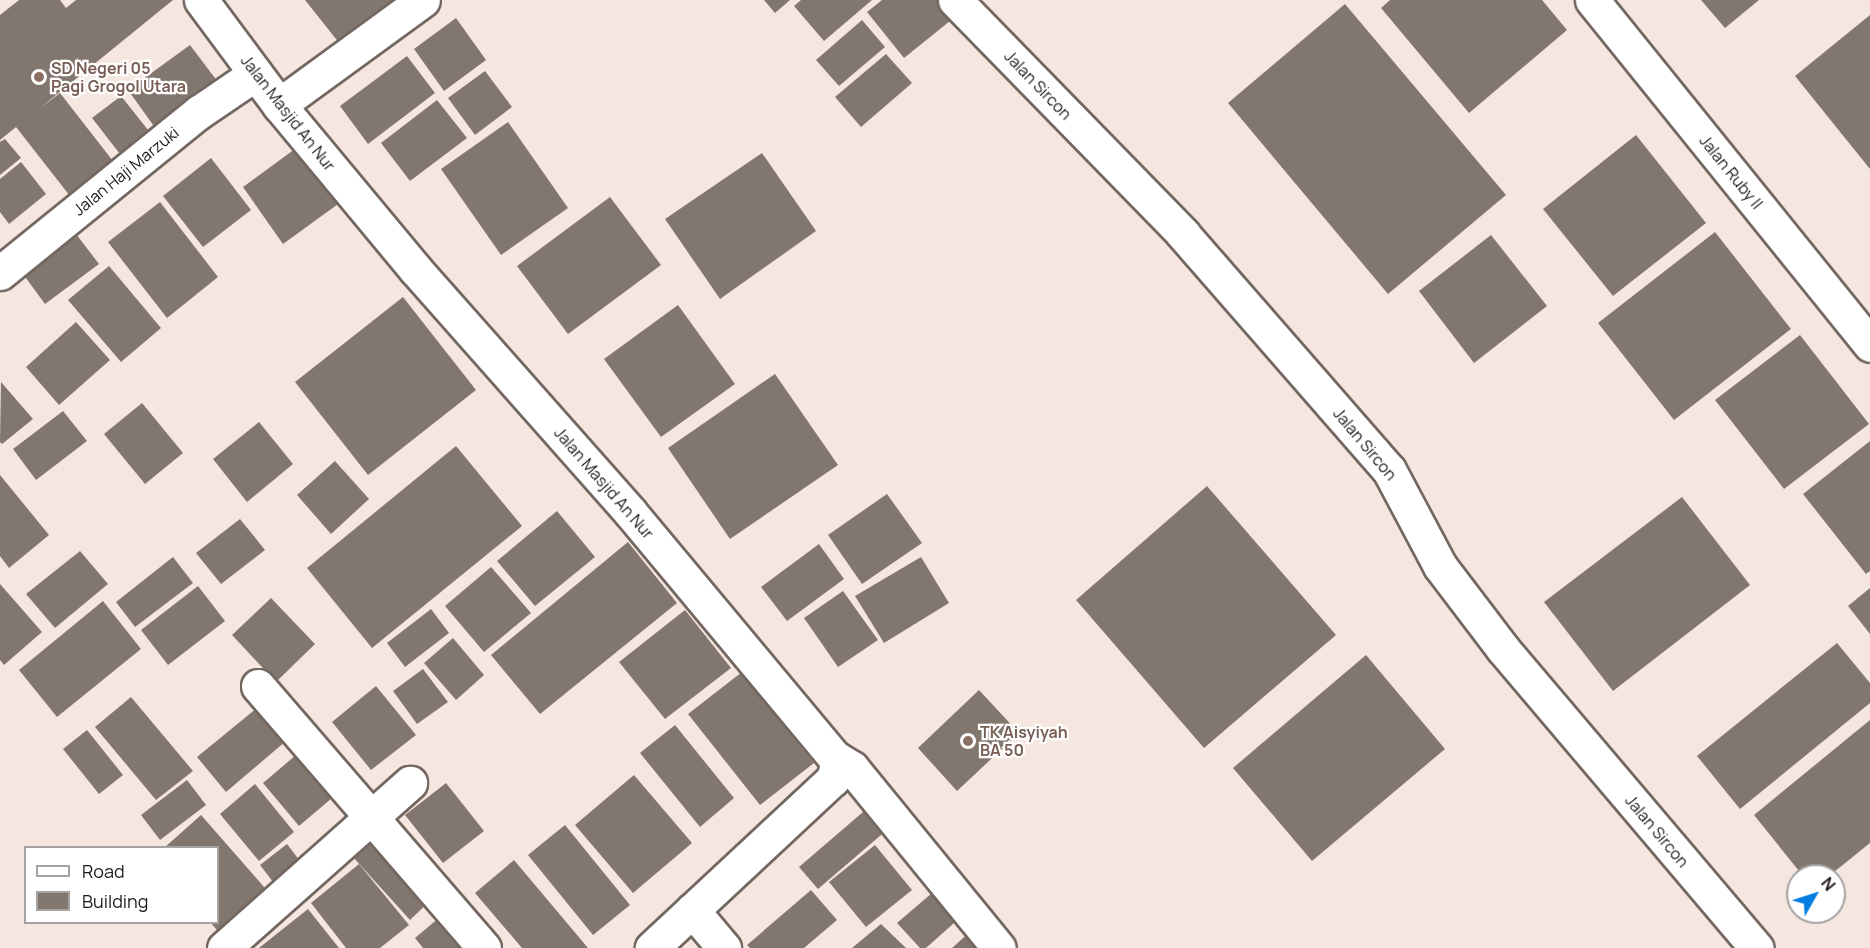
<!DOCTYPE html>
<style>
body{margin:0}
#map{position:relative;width:1870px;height:948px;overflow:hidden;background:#f5e7df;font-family:Manrope,sans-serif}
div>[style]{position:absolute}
.building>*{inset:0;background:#81776e}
.roads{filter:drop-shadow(2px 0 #736761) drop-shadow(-2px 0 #736761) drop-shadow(0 2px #736761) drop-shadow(0 -2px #736761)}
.minor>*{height:33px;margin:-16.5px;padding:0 16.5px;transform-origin:16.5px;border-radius:16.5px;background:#fff}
.dots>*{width:16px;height:16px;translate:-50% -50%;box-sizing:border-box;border:3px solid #fff;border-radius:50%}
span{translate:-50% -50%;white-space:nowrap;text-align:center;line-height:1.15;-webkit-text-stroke:4.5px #fff;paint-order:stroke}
.education-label{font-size:16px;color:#785e54;font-weight:700}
.left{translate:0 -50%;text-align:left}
.street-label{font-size:16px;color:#1e1916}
.legend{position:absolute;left:24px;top:846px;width:195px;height:78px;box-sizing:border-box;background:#fff;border:2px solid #a5a3a2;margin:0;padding:8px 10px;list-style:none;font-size:18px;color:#1e1916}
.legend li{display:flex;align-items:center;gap:12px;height:30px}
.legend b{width:30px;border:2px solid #a5a3a2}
.north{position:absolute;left:1786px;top:864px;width:60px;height:60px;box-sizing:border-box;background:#fff;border:2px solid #a5a3a2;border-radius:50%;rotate:51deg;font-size:16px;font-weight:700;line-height:24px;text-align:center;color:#1e1916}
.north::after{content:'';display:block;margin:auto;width:21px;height:27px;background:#007de3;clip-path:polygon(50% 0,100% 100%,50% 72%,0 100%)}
</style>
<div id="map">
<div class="building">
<div style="clip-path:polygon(19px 0,60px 0,66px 8px,76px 0,173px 0,40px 108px,60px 93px,120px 170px,77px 205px,16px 127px,0 140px,0 15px)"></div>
<div style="clip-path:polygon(305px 0,394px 0,340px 44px)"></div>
<div style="clip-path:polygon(764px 0,790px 0,775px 13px)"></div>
<div style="clip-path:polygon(801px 0,872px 0,824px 41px,794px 6px)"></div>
<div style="clip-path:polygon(882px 0,941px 0,955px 17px,904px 58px,867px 12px)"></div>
<div style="clip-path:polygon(1390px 0,1542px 0,1567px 30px,1469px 113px,1381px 8px)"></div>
<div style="clip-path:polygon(1701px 0,1759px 0,1725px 28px)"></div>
<div style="clip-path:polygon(1345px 4px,1506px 195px,1388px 294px,1228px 103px)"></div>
<div style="clip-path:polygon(1870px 15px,1870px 169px,1795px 76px)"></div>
<div style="clip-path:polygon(456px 18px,486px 60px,444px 91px,414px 49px)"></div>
<div style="clip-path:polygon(862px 20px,885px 47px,839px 86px,816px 60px)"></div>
<div style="clip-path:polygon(190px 45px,224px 90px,161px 136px,128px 90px)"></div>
<div style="clip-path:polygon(886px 54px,912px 83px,861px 127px,835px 97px)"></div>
<div style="clip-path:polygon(407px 56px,435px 93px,368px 144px,340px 106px)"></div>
<div style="clip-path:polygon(485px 71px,512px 107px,475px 135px,448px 98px)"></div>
<div style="clip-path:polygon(121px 96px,156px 140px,127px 163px,92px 118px)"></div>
<div style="clip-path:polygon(437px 100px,467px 138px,410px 181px,381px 143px)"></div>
<div style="clip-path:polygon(508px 122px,568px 208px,501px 255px,441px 169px)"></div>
<div style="clip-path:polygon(1636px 135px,1706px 223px,1613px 296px,1543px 209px)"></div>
<div style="clip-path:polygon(5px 139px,21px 158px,0 175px,0 142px)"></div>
<div style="clip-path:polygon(303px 143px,345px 199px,283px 244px,243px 187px)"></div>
<div style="clip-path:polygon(762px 153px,816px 231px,720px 299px,665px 219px)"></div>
<div style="clip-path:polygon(211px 158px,251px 210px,203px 247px,163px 196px)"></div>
<div style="clip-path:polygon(21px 162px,46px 194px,9px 224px,0 212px,0 179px)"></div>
<div style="clip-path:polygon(610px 197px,661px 265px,568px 334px,517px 266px)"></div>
<div style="clip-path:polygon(160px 202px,218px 277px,167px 318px,108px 242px)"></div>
<div style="clip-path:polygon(73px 230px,99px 264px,45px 304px,20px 270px)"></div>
<div style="clip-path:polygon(1715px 232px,1791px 329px,1674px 420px,1598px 323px)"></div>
<div style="clip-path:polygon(1491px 235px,1547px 306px,1474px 363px,1419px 291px)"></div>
<div style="clip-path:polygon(109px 266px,161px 328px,121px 362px,68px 300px)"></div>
<div style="clip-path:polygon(403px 297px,476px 390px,368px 475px,295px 382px)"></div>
<div style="clip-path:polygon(678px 305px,735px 384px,661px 437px,604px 359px)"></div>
<div style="clip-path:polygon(76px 322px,110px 360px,59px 405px,26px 367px)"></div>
<div style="clip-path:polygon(1800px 335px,1869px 424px,1784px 489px,1715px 400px)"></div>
<div style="clip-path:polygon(775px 374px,838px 465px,730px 539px,668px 448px)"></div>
<div style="clip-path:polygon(1px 382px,33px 419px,2px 444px,0 442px)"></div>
<div style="clip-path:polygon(142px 403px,183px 453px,145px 484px,104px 434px)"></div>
<div style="clip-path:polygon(63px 411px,87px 441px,36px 480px,13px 449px)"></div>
<div style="clip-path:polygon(259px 422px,293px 464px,247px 502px,213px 459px)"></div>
<div style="clip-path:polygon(1870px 441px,1870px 571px,1866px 574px,1803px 494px)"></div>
<div style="clip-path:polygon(456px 446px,522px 526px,372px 648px,307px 568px)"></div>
<div style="clip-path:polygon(335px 461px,369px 499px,331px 534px,297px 495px)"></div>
<div style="clip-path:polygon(0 475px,49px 535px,9px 568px,0 556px)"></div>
<div style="clip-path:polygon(1207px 486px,1336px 635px,1204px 748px,1076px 600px)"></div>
<div style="clip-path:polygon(887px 494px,922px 543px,862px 584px,828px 535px)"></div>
<div style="clip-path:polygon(1682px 497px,1750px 585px,1613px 691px,1544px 602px)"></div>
<div style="clip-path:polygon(557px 511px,595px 557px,535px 606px,497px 561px)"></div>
<div style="clip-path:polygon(240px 519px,265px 550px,221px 584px,196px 553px)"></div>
<div style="clip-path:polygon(628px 542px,677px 603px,540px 714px,491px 655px)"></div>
<div style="clip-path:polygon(819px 544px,844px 579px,787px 621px,761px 587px)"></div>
<div style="clip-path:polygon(80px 551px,108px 584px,55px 628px,26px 594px)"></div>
<div style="clip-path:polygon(173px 557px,193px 583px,135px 627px,116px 602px)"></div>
<div style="clip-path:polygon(921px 557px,949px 603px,884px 643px,855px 596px)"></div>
<div style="clip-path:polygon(491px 567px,531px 613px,484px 652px,445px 606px)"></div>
<div style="clip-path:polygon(0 584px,42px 632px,4px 665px,0 660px)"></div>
<div style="clip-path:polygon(198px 586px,225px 621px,168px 665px,141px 630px)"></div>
<div style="clip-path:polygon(1870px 588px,1870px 634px,1848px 606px)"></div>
<div style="clip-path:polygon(843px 591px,878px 640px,838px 667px,804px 618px)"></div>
<div style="clip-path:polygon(271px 598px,315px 644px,276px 682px,232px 635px)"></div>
<div style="clip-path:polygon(103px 601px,141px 649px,57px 717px,19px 670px)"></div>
<div style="clip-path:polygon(431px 609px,449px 633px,405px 667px,387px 643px)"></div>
<div style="clip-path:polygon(685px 610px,731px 668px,665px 719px,619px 662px)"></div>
<div style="clip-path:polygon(453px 638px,484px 675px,456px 700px,424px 663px)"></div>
<div style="clip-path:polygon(1837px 643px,1870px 683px,1870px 703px,1740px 809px,1697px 756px)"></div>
<div style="clip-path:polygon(1366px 655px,1445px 749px,1312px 861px,1233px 768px)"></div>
<div style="clip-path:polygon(423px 669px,448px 702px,417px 724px,393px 691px)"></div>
<div style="clip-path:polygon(742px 672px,814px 763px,760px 805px,688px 714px)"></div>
<div style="clip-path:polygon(376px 686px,416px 735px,371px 770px,332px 722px)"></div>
<div style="clip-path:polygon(979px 690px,1019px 733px,957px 791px,918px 748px)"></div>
<div style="clip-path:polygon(131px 697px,193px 771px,156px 800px,95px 727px)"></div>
<div style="clip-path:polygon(258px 707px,286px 741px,226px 792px,197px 757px)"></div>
<div style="clip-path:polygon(1870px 720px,1870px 843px,1829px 876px,1803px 876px,1754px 815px)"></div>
<div style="clip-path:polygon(675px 725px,734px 798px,700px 827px,640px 753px)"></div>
<div style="clip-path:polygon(87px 730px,123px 775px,99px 794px,63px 749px)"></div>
<div style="clip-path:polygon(296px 755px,332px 798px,299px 826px,263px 783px)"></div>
<div style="clip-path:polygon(634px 775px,692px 843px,633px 893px,575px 825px)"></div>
<div style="clip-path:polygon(187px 780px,206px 805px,160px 840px,141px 815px)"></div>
<div style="clip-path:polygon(446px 783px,484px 831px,443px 863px,405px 815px)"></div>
<div style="clip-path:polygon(255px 784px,294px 832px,259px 861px,220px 814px)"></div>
<div style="clip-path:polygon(877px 800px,895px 823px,818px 889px,799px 867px)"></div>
<div style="clip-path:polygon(201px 815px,271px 895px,223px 937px,210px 922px,218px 922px,218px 848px,164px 848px)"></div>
<div style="clip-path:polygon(565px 825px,630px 905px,593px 935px,528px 855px)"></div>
<div style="clip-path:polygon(380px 832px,435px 896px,410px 920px,352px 856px)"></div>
<div style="clip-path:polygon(287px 844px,307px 870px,280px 891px,260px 865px)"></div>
<div style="clip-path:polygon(875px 845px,912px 890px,866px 927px,829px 882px)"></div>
<div style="clip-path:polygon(514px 860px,588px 948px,522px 948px,475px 893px)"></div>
<div style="clip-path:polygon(359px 864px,409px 925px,380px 948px,346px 948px,311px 903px)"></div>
<div style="clip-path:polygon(939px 887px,963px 915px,926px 948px,920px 948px,897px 923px)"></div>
<div style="clip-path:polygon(811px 890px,837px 920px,804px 948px,750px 948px,747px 945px)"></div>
<div style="clip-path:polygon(308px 909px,339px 948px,259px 948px)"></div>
<div style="clip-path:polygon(447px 911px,477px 948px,423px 948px,415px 938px)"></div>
<div style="clip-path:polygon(881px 924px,906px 948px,852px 948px)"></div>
<div style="clip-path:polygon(972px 930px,988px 948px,952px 948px)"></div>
</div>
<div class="roads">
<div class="minor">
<div style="left:201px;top:0;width:131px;rotate:53.4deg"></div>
<div style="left:279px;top:105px;width:214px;rotate:50.3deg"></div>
<div style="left:416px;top:270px;width:323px;rotate:48.5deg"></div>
<div style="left:630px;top:512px;width:319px;rotate:50.2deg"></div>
<div style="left:834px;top:757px;width:9px;rotate:69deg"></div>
<div style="left:837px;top:765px;width:15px;rotate:106deg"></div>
<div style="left:833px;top:779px;width:248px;rotate:137deg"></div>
<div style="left:955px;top:0;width:327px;rotate:45.7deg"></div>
<div style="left:1183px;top:234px;width:313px;rotate:48.9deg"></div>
<div style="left:1389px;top:470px;width:109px;rotate:62deg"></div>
<div style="left:1440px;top:566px;width:104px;rotate:52.8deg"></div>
<div style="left:1503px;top:649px;width:392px;rotate:49.7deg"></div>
<div style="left:1592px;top:0;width:443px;rotate:51.1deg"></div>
<div style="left:279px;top:105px;width:178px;rotate:-36.1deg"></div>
<div style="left:0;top:273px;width:256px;rotate:-39deg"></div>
<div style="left:199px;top:112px;width:68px;rotate:-34.2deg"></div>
<div style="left:258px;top:686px;width:346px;rotate:49.2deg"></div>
<div style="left:834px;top:757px;width:21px;rotate:31deg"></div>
<div style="left:852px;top:768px;width:232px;rotate:50.8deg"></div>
<div style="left:692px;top:910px;width:50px;rotate:49.9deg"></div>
<div style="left:224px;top:948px;width:249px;rotate:-41.6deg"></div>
</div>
</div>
<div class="dots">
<div style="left:39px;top:77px;background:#8d6e63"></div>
<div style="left:968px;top:741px;background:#8d6e63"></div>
</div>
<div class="education-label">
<span class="left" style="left:51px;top:77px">SD Negeri 05<br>Pagi Grogol Utara</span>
<span class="left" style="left:980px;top:741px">TK Aisyiyah<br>BA 50</span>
</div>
<div class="street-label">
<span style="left:1038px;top:85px;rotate:46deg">Jalan Sircon</span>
<span style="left:288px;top:113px;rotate:52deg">Jalan Masjid An Nur</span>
<span style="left:126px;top:171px;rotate:-39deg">Jalan Haji Marzuki</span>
<span style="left:1731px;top:172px;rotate:51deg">Jalan Ruby II</span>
<span style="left:1365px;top:444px;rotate:50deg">Jalan Sircon</span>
<span style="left:604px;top:483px;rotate:49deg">Jalan Masjid An Nur</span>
<span style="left:1657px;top:831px;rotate:50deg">Jalan Sircon</span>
</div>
<ul class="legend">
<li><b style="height:8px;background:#fff"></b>Road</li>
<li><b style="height:16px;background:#81776e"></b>Building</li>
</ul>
<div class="north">N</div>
</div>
